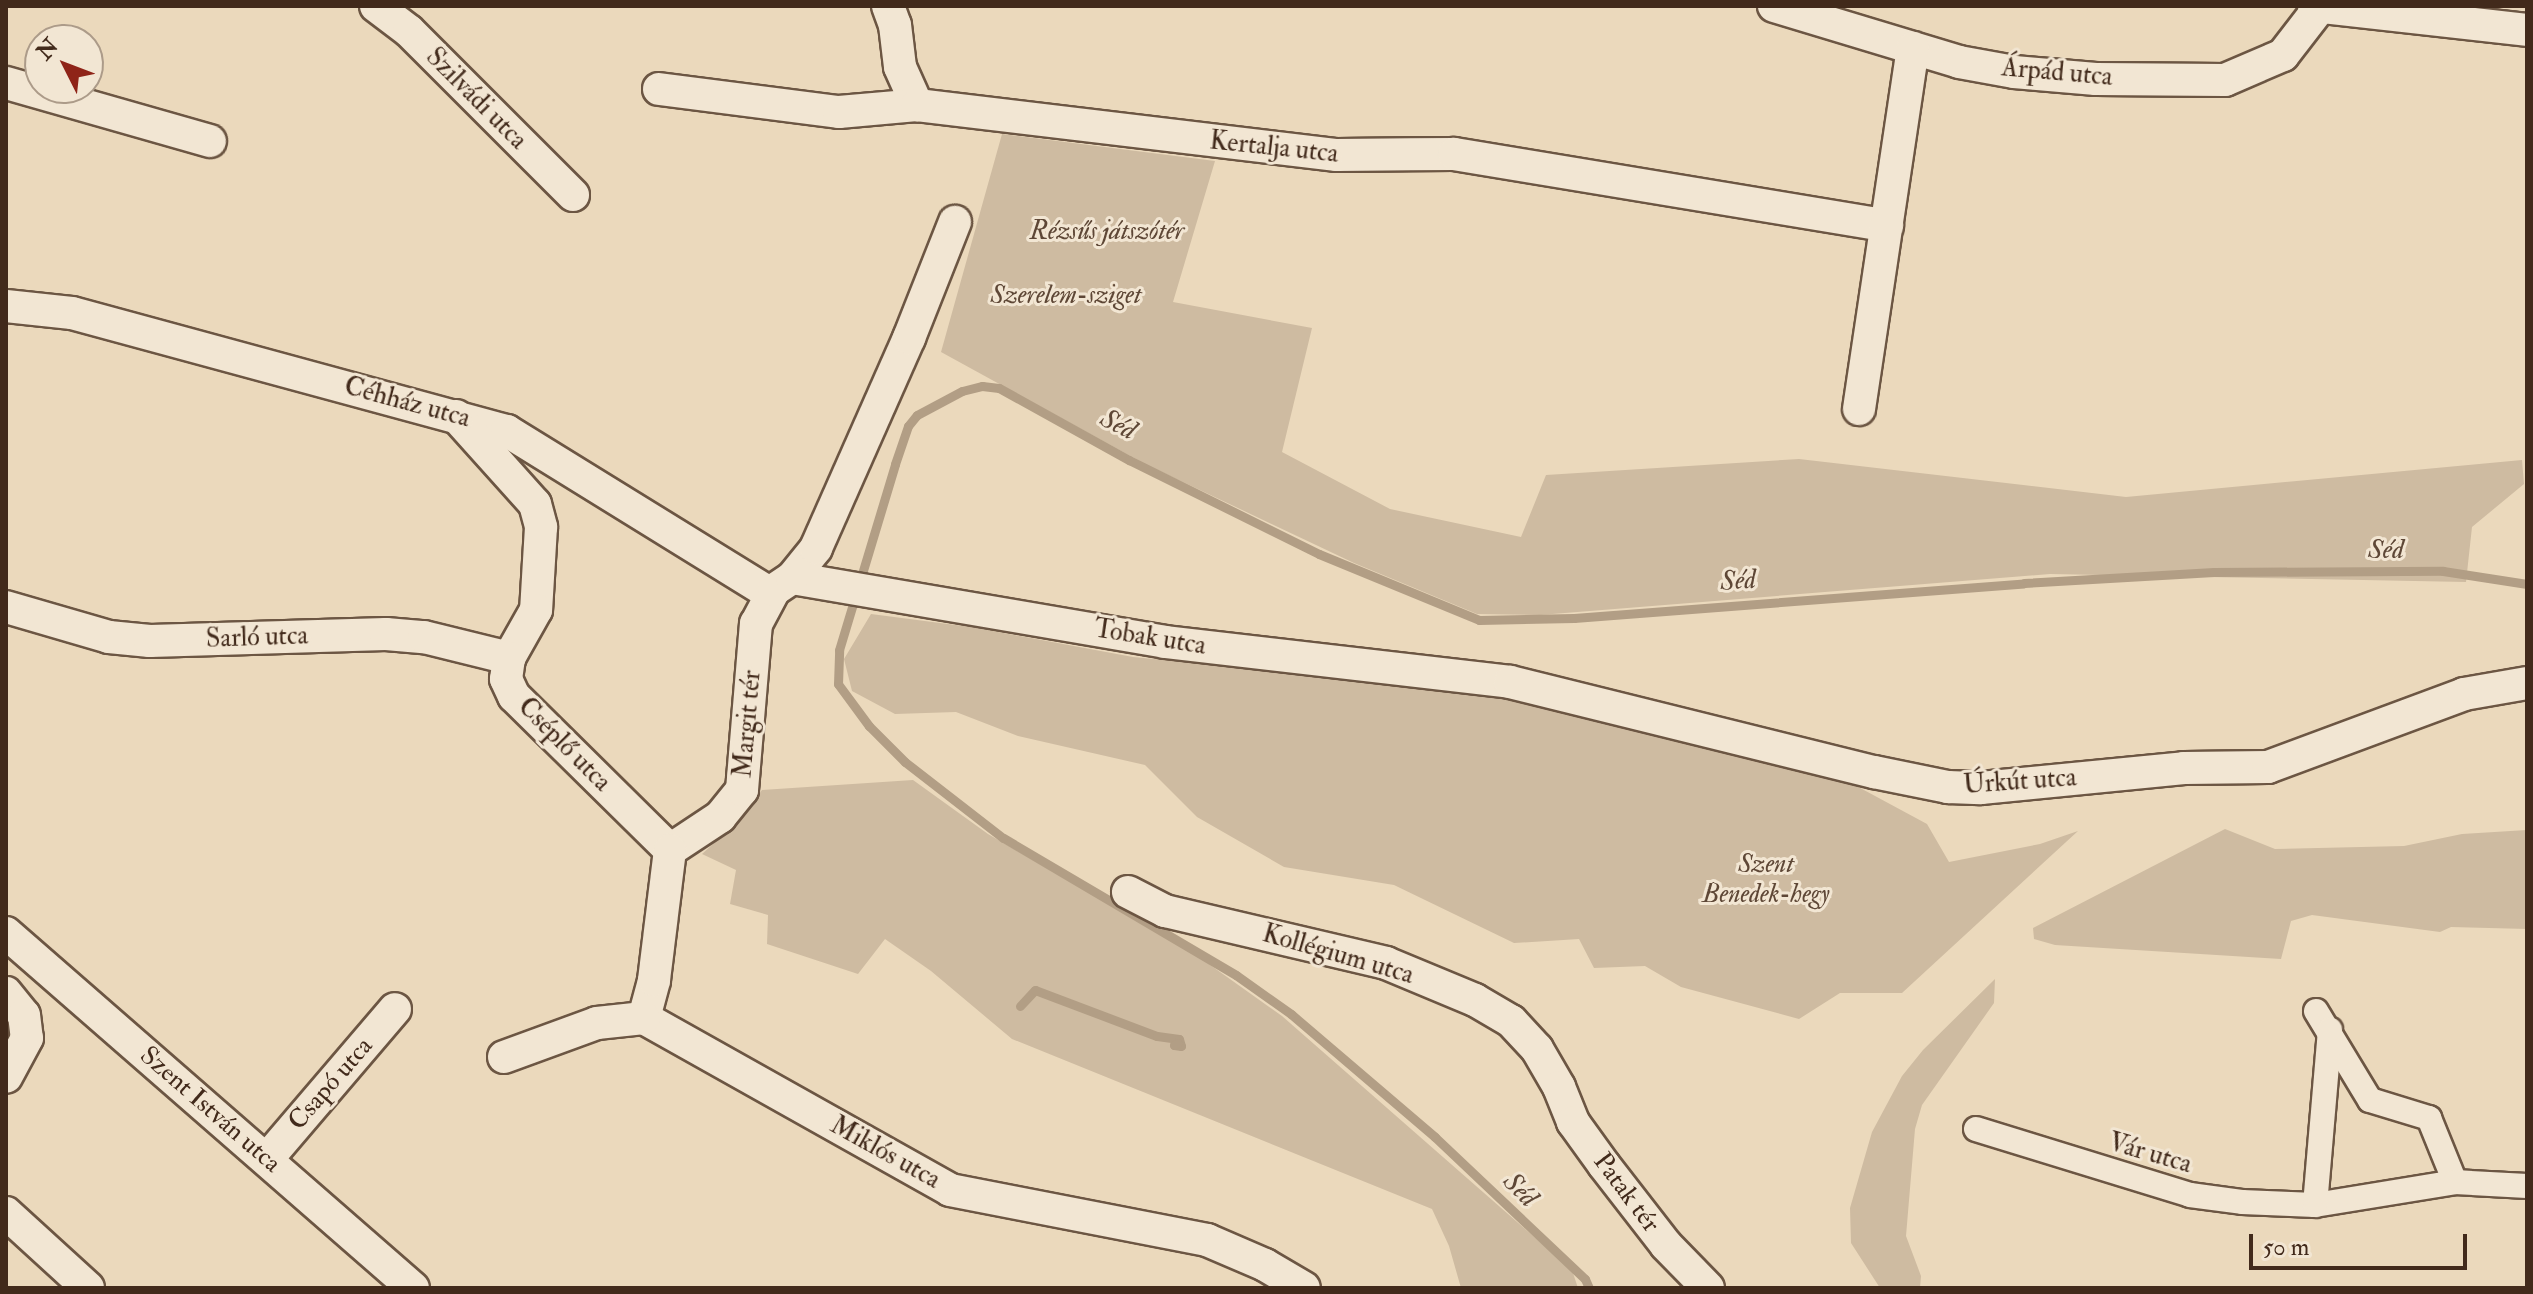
<!DOCTYPE html>
<meta charset="utf-8">
<style>
body{margin:0}
#map{position:relative;width:2533px;height:1294px;overflow:hidden;background:#ebd9bc;font-family:"IM FELL Double Pica",serif}
div>[style]{position:absolute}
.green>*{inset:0;background:#cebba1}
.stream>*{height:9px;margin:-4.5px;padding:0 4.5px;transform-origin:4.5px;border-radius:4.5px;background:#b29e85}
.roads{filter:drop-shadow(2px 0 #6c5643) drop-shadow(-2px 0 #6c5643) drop-shadow(0 2px #6c5643) drop-shadow(0 -2px #6c5643)}
.pedestrian>*{height:24px;margin:-12px;padding:0 12px;transform-origin:12px;border-radius:12px;background:#f2e6d3}
.minor>*{height:32px;margin:-16px;padding:0 16px;transform-origin:16px;border-radius:16px;background:#f2e6d3}
span{translate:-50% -50%;white-space:nowrap;text-align:center;line-height:1.15;-webkit-text-stroke:6px #f2e6d3;paint-order:stroke}
.street-label{font-size:26px;color:#422a1b}
.park-label{font-size:26px;color:#5e4736;font-style:italic}
.water-label{font-size:28px;color:#5e4736;font-style:italic}
.frame{position:absolute;inset:0;border:8px solid #422a1b;pointer-events:none}
.north{position:absolute;left:24px;top:24px;width:80px;height:80px;box-sizing:border-box;background:#f2e6d3;border:2px solid #ac9b89;border-radius:50%;rotate:312deg;font-size:22px;font-weight:700;line-height:32px;text-align:center;color:#422a1b}
.north::after{content:'';display:block;margin:auto;width:28px;height:36px;background:#8f2418;clip-path:polygon(50% 0,100% 100%,50% 72%,0 100%)}
.scale{position:absolute;left:2249px;top:1234px;width:218px;height:36px;box-sizing:border-box;border:4px solid #422a1b;border-top:0;padding-left:10px;font-size:24px;line-height:28px;white-space:nowrap;color:#422a1b;-webkit-text-stroke:6px #f2e6d3;paint-order:stroke}
</style>
<div id="map">
<div class="green">
<div style="clip-path:polygon(1002px 134px,1215px 161px,1173px 302px,1312px 328px,1282px 452px,1390px 509px,1521px 537px,1546px 475px,1799px 459px,2126px 497px,2522px 460px,2524px 484px,2472px 527px,2466px 582px,2050px 574px,1540px 615px,1477px 614px,1354px 563px,1145px 464px,941px 352px)"></div>
<div style="clip-path:polygon(871px 614px,971px 627px,1133px 657px,1517px 694px,1812px 762px,1927px 824px,1949px 862px,2040px 844px,2078px 831px,1902px 993px,1840px 993px,1799px 1019px,1681px 987px,1645px 966px,1594px 968px,1579px 939px,1514px 943px,1394px 885px,1284px 867px,1197px 817px,1145px 765px,1018px 736px,956px 712px,895px 714px,852px 691px,844px 659px)"></div>
<div style="clip-path:polygon(913px 780px,988px 834px,1199px 957px,1282px 1016px,1572px 1270px,1578px 1288px,1461px 1288px,1449px 1246px,1432px 1209px,1012px 1039px,931px 971px,885px 939px,858px 974px,767px 944px,768px 915px,730px 904px,736px 870px,702px 854px,736px 823px,762px 790px)"></div>
<div style="clip-path:polygon(2225px 829px,2275px 849px,2404px 846px,2462px 834px,2527px 830px,2527px 929px,2451px 927px,2440px 932px,2312px 915px,2291px 921px,2281px 959px,2055px 945px,2034px 939px,2033px 928px)"></div>
<div style="clip-path:polygon(1995px 979px,1994px 1003px,1922px 1105px,1915px 1129px,1906px 1236px,1921px 1276px,1920px 1288px,1880px 1288px,1851px 1243px,1850px 1208px,1872px 1132px,1902px 1076px,1923px 1050px)"></div>
</div>
<div class="stream">
<div style="left:1020px;top:1006px;width:22px;rotate:-47deg"></div>
<div style="left:1035px;top:990px;width:130px;rotate:20.7deg"></div>
<div style="left:1157px;top:1036px;width:22px;rotate:8deg"></div>
<div style="left:1179px;top:1039px;width:7px;rotate:74deg"></div>
<div style="left:1181px;top:1046px;width:7px;rotate:-172deg"></div>
<div style="left:1174px;top:1045px;width:4px;rotate:-27deg"></div>
<div style="left:1589px;top:1288px;width:10px;rotate:-114deg"></div>
<div style="left:1585px;top:1279px;width:207px;rotate:-136.6deg"></div>
<div style="left:1435px;top:1137px;width:189px;rotate:-139.5deg"></div>
<div style="left:1291px;top:1014px;width:67px;rotate:-144.7deg"></div>
<div style="left:1236px;top:975px;width:270px;rotate:-149.5deg"></div>
<div style="left:1003px;top:838px;width:124px;rotate:-142.2deg"></div>
<div style="left:905px;top:762px;width:51px;rotate:-135deg"></div>
<div style="left:869px;top:726px;width:52px;rotate:-126.4deg"></div>
<div style="left:838px;top:684px;width:34px;rotate:-88deg"></div>
<div style="left:839px;top:650px;width:194px;rotate:-73.2deg"></div>
<div style="left:895px;top:464px;width:40px;rotate:-71.1deg"></div>
<div style="left:908px;top:426px;width:14px;rotate:-51deg"></div>
<div style="left:917px;top:415px;width:51px;rotate:-28.1deg"></div>
<div style="left:962px;top:391px;width:21px;rotate:-14deg"></div>
<div style="left:982px;top:386px;width:17px;rotate:7deg"></div>
<div style="left:999px;top:388px;width:149px;rotate:29deg"></div>
<div style="left:1129px;top:460px;width:212px;rotate:26.3deg"></div>
<div style="left:1319px;top:554px;width:173px;rotate:22.4deg"></div>
<div style="left:1479px;top:620px;width:95px;rotate:-1.2deg"></div>
<div style="left:1574px;top:618px;width:451px;rotate:-4.4deg"></div>
<div style="left:2024px;top:583px;width:190px;rotate:-3.3deg"></div>
<div style="left:2214px;top:572px;width:229px;rotate:-0.3deg"></div>
<div style="left:2443px;top:571px;width:85px;rotate:8.8deg"></div>
</div>
<div class="roads">
<div class="pedestrian">
<div style="left:2316px;top:1011px;width:104px;rotate:58.8deg"></div>
<div style="left:2370px;top:1100px;width:62px;rotate:17deg"></div>
<div style="left:2429px;top:1118px;width:69px;rotate:67.9deg"></div>
<div style="left:1976px;top:1129px;width:224px;rotate:17.1deg"></div>
<div style="left:2190px;top:1195px;width:52px;rotate:7.7deg"></div>
<div style="left:2242px;top:1202px;width:73px;rotate:2.4deg"></div>
<div style="left:2315px;top:1205px;width:142px;rotate:-9.3deg"></div>
<div style="left:2455px;top:1182px;width:72px;rotate:3.2deg"></div>
<div style="left:2315px;top:1205px;width:176px;rotate:-85.1deg"></div>
</div>
<div class="minor">
<div style="left:376px;top:6px;width:41px;rotate:37.1deg"></div>
<div style="left:409px;top:31px;width:232px;rotate:45deg"></div>
<div style="left:888px;top:6px;width:20px;rotate:70deg"></div>
<div style="left:895px;top:25px;width:42px;rotate:83.2deg"></div>
<div style="left:900px;top:67px;width:42px;rotate:65.9deg"></div>
<div style="left:1774px;top:6px;width:193px;rotate:16.8deg"></div>
<div style="left:1959px;top:62px;width:56px;rotate:10.3deg"></div>
<div style="left:2014px;top:72px;width:82px;rotate:4.9deg"></div>
<div style="left:2096px;top:79px;width:129px;rotate:0.4deg"></div>
<div style="left:2225px;top:80px;width:63px;rotate:-23.3deg"></div>
<div style="left:2283px;top:55px;width:61px;rotate:-52.4deg"></div>
<div style="left:2314px;top:6px;width:214px;rotate:6.4deg"></div>
<div style="left:6px;top:83px;width:212px;rotate:15.9deg"></div>
<div style="left:659px;top:89px;width:181px;rotate:7.3deg"></div>
<div style="left:839px;top:112px;width:78px;rotate:-5.1deg"></div>
<div style="left:917px;top:105px;width:423px;rotate:6.8deg"></div>
<div style="left:1337px;top:155px;width:117px;rotate:-0.5deg"></div>
<div style="left:1454px;top:154px;width:439px;rotate:9.4deg"></div>
<div style="left:6px;top:306px;width:66px;rotate:6.1deg"></div>
<div style="left:72px;top:313px;width:451px;rotate:15.2deg"></div>
<div style="left:507px;top:431px;width:310px;rotate:31.7deg"></div>
<div style="left:1859px;top:409px;width:365px;rotate:-81.5deg"></div>
<div style="left:456px;top:416px;width:118px;rotate:48.1deg"></div>
<div style="left:535px;top:504px;width:24px;rotate:75deg"></div>
<div style="left:541px;top:527px;width:83px;rotate:93.4deg"></div>
<div style="left:536px;top:610px;width:55px;rotate:119.4deg"></div>
<div style="left:509px;top:658px;width:21px;rotate:98deg"></div>
<div style="left:506px;top:679px;width:19px;rotate:65deg"></div>
<div style="left:514px;top:696px;width:219px;rotate:44.6deg"></div>
<div style="left:792px;top:578px;width:378px;rotate:9.7deg"></div>
<div style="left:1165px;top:642px;width:347px;rotate:6.6deg"></div>
<div style="left:1510px;top:682px;width:375px;rotate:13.9deg"></div>
<div style="left:1874px;top:772px;width:76px;rotate:11.5deg"></div>
<div style="left:1948px;top:787px;width:33px;rotate:2deg"></div>
<div style="left:1981px;top:788px;width:204px;rotate:-5.6deg"></div>
<div style="left:2184px;top:768px;width:84px;rotate:-0.7deg"></div>
<div style="left:2268px;top:767px;width:209px;rotate:-20.4deg"></div>
<div style="left:2464px;top:694px;width:64px;rotate:-9.9deg"></div>
<div style="left:6px;top:607px;width:107px;rotate:16.2deg"></div>
<div style="left:109px;top:637px;width:41px;rotate:5.6deg"></div>
<div style="left:150px;top:641px;width:236px;rotate:-1.7deg"></div>
<div style="left:386px;top:634px;width:38px;rotate:5deg"></div>
<div style="left:424px;top:637px;width:88px;rotate:13.9deg"></div>
<div style="left:670px;top:850px;width:60px;rotate:-33.4deg"></div>
<div style="left:720px;top:817px;width:35px;rotate:-51deg"></div>
<div style="left:742px;top:790px;width:167px;rotate:-85.2deg"></div>
<div style="left:756px;top:624px;width:38px;rotate:-62deg"></div>
<div style="left:774px;top:590px;width:22px;rotate:-34deg"></div>
<div style="left:792px;top:578px;width:38px;rotate:-51deg"></div>
<div style="left:816px;top:548px;width:230px;rotate:-66.1deg"></div>
<div style="left:909px;top:338px;width:125px;rotate:-68.4deg"></div>
<div style="left:1128px;top:892px;width:42px;rotate:27.2deg"></div>
<div style="left:1165px;top:911px;width:227px;rotate:13.2deg"></div>
<div style="left:1386px;top:963px;width:96px;rotate:22.6deg"></div>
<div style="left:1475px;top:1000px;width:42px;rotate:30.3deg"></div>
<div style="left:1511px;top:1021px;width:38px;rotate:47deg"></div>
<div style="left:1537px;top:1049px;width:44px;rotate:59.9deg"></div>
<div style="left:1559px;top:1087px;width:38px;rotate:68deg"></div>
<div style="left:1573px;top:1122px;width:53px;rotate:54.2deg"></div>
<div style="left:1604px;top:1165px;width:101px;rotate:52.2deg"></div>
<div style="left:1666px;top:1245px;width:60px;rotate:45.7deg"></div>
<div style="left:6px;top:933px;width:540px;rotate:41.1deg"></div>
<div style="left:6px;top:993px;width:28px;rotate:51deg"></div>
<div style="left:24px;top:1015px;width:23px;rotate:83deg"></div>
<div style="left:27px;top:1038px;width:44px;rotate:118.3deg"></div>
<div style="left:644px;top:1018px;width:351px;rotate:29.3deg"></div>
<div style="left:950px;top:1190px;width:262px;rotate:11deg"></div>
<div style="left:1207px;top:1240px;width:63px;rotate:23.3deg"></div>
<div style="left:1265px;top:1265px;width:45px;rotate:30.5deg"></div>
<div style="left:644px;top:1018px;width:39px;rotate:-75deg"></div>
<div style="left:654px;top:980px;width:131px;rotate:-83deg"></div>
<div style="left:504px;top:1057px;width:99px;rotate:-20.1deg"></div>
<div style="left:597px;top:1023px;width:47px;rotate:-6.1deg"></div>
<div style="left:267px;top:1159px;width:197px;rotate:-49.5deg"></div>
<div style="left:6px;top:1213px;width:111px;rotate:42.4deg"></div>
</div>
</div>
<div class="street-label">
<span style="left:2057px;top:73px;rotate:5deg">Árpád utca</span>
<span style="left:476px;top:99px;rotate:45deg">Szilvádi utca</span>
<span style="left:1274px;top:148px;rotate:6deg">Kertalja utca</span>
<span style="left:407px;top:403px;rotate:15deg">Céhház utca</span>
<span style="left:257px;top:638px;rotate:-2deg">Sarló utca</span>
<span style="left:1150px;top:638px;rotate:9deg">Tobak utca</span>
<span style="left:748px;top:724px;rotate:-85deg">Margit tér</span>
<span style="left:564px;top:745px;rotate:45deg">Cséplő utca</span>
<span style="left:2020px;top:782px;rotate:-4deg">Úrkút utca</span>
<span style="left:1338px;top:955px;rotate:16deg">Kollégium utca</span>
<span style="left:331px;top:1084px;rotate:-49deg">Csapó utca</span>
<span style="left:210px;top:1110px;rotate:41deg">Szent István utca</span>
<span style="left:885px;top:1153px;rotate:29deg">Miklós utca</span>
<span style="left:2150px;top:1154px;rotate:16deg">Vár utca</span>
<span style="left:1626px;top:1193px;rotate:53deg">Patak tér</span>
</div>
<div class="park-label">
<span style="left:1107px;top:232px">Rézsűs játszótér</span>
<span style="left:1066px;top:296px">Szerelem-sziget</span>
<span style="left:1766px;top:880px">Szent<br>Benedek-hegy</span>
</div>
<div class="water-label">
<span style="left:1118px;top:425px;rotate:27deg">Séd</span>
<span style="left:2386px;top:550px">Séd</span>
<span style="left:1738px;top:581px;rotate:-4deg">Séd</span>
<span style="left:1520px;top:1190px;rotate:45deg">Séd</span>
</div>
<div class="frame"></div>
<div class="north">N</div>
<div class="scale">50 m</div>
</div>
